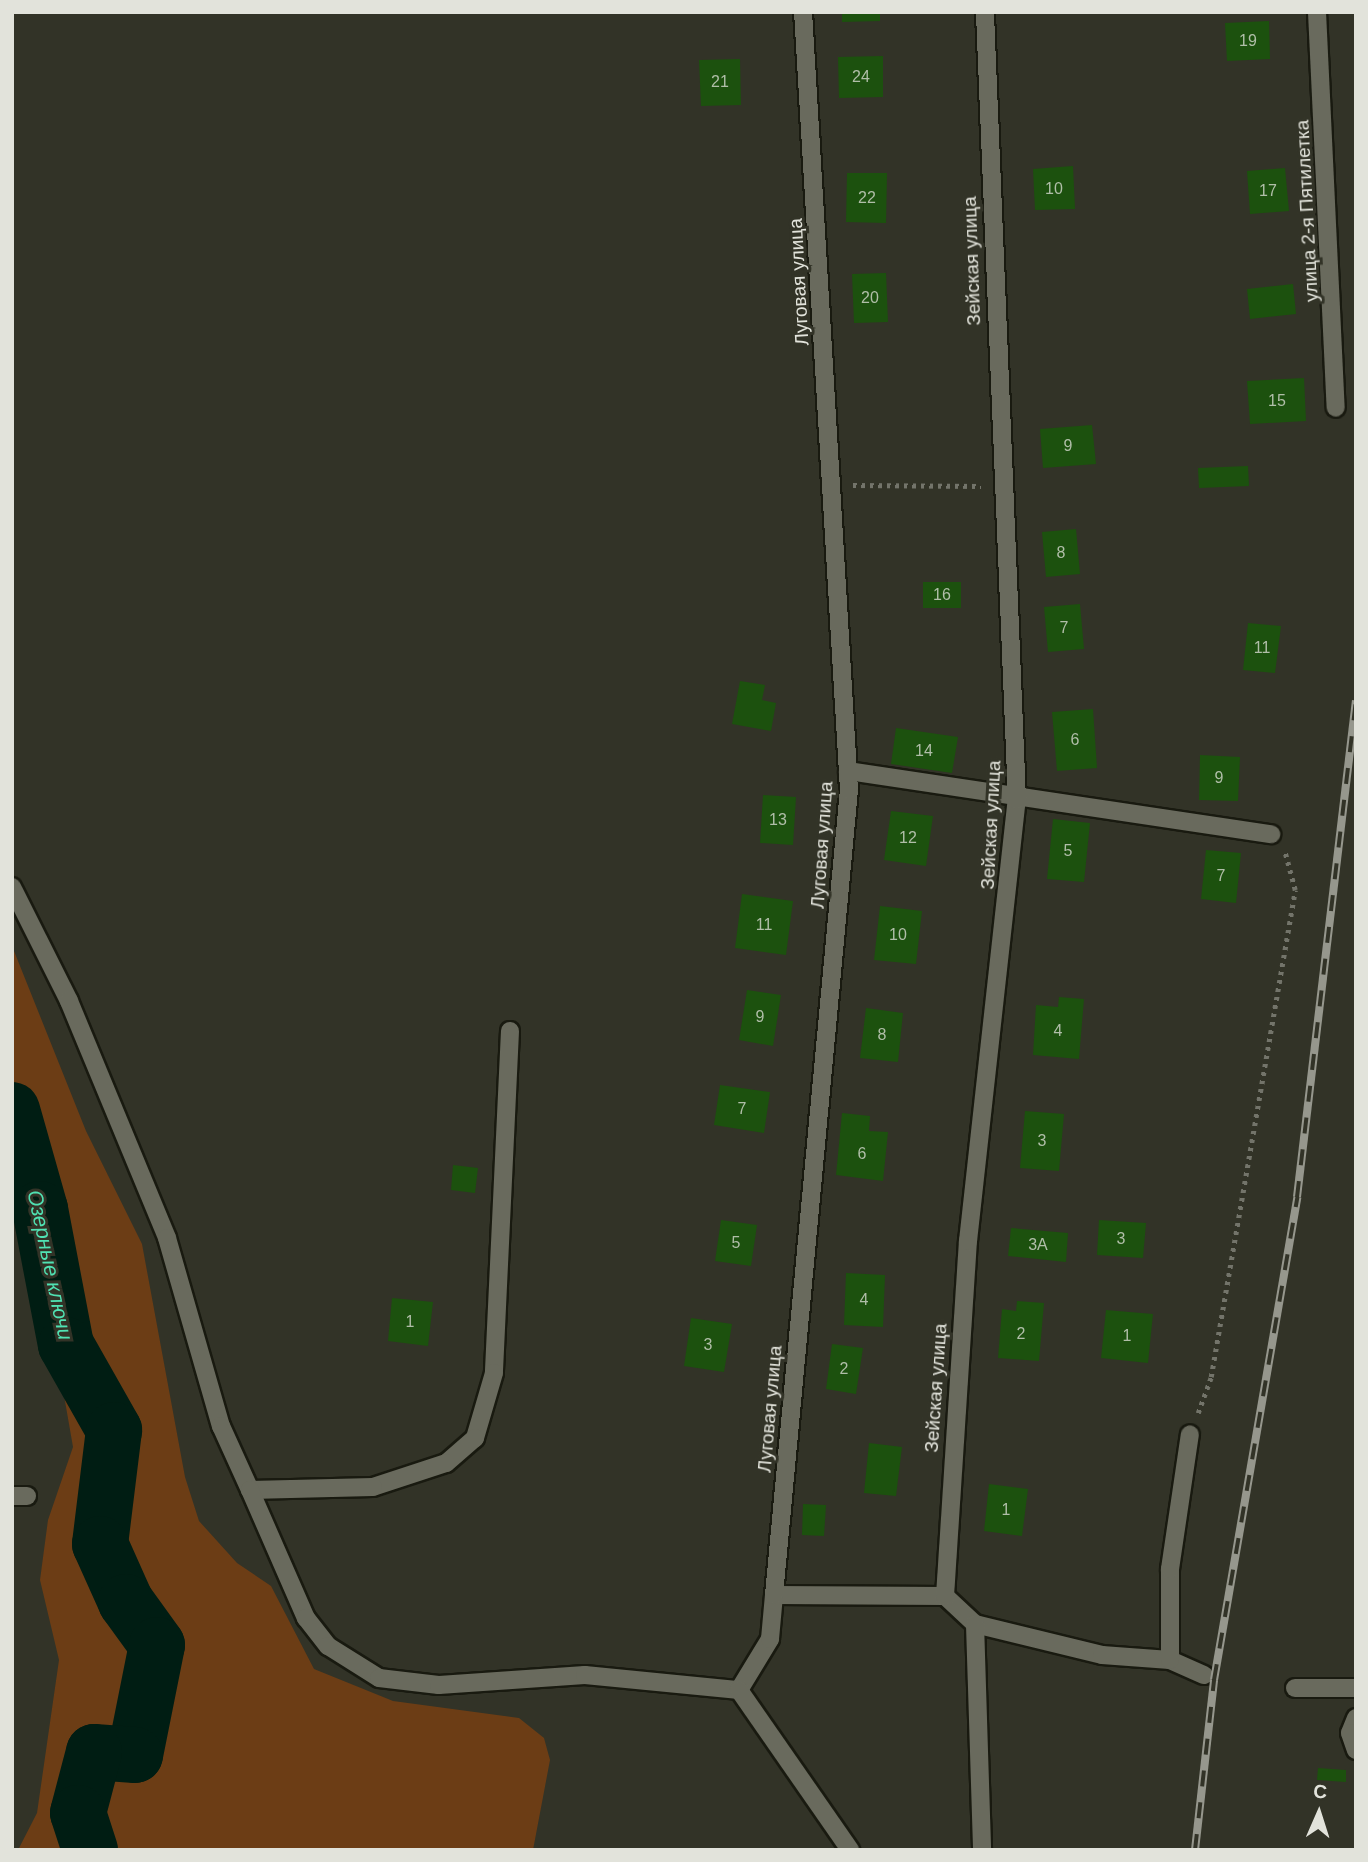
<!DOCTYPE html>
<meta charset="utf-8">
<style>
body{margin:0}
#map{position:relative;width:1368px;height:1862px;overflow:hidden;background:#323327;font-family:Helvetica,sans-serif}
div>[style]{position:absolute}
.green>*{inset:0;background:#6c3d15}
.river>*{height:56px;margin:-28px;padding:0 28px;transform-origin:28px;border-radius:28px;background:#001d13}
.building>*{inset:0;background:#1c510e}
.path>*{height:4.5px;margin-top:-2.25px;transform-origin:0;background:repeating-linear-gradient(90deg,#73746a 0 3.5px,transparent 0 8.5px)}
.roads{filter:drop-shadow(2px 0 #191a10) drop-shadow(-2px 0 #191a10) drop-shadow(0 2px #191a10) drop-shadow(0 -2px #191a10)}
.service>*{height:18px;margin:-9px;padding:0 9px;transform-origin:9px;border-radius:9px;background:#696a5d}
.minor>*{height:18px;margin:-9px;padding:0 9px;transform-origin:9px;border-radius:9px;background:#696a5d}
.rail>*{height:8px;margin-top:-4px;transform-origin:0;background:repeating-linear-gradient(90deg,#323327 0 16px,#96978d 0 32px);box-sizing:border-box;border-block:2px solid #96978d}
span{translate:-50% -50%;white-space:nowrap;text-align:center;line-height:1.15;-webkit-text-stroke:6px #323327;paint-order:stroke}
.number-label{font-size:16px;color:#b0bea8}
.number-label span{-webkit-text-stroke-width:0}
.street-label{font-size:19px;color:#e2e3db}
.water-label{font-size:21px;color:#50e2b3;font-style:italic}
.frame{position:absolute;inset:0;border:14px solid #e2e3db;pointer-events:none}
.north{position:absolute;left:1284px;top:1778px;width:70px;height:70px;-webkit-text-stroke:5px #323327;paint-order:stroke;rotate:3deg;font-size:19px;font-weight:700;line-height:28px;text-align:center;color:#e2e3db}
.north::after{content:'';display:block;margin:auto;width:24px;height:32px;background:#e2e3db;clip-path:polygon(50% 0,100% 100%,50% 72%,0 100%)}
</style>
<div id="map">
<div class="green">
<div style="clip-path:polygon(12px 946px,86px 1131px,142px 1244px,185px 1477px,199px 1521px,237px 1563px,271px 1586px,314px 1669px,393px 1701px,519px 1718px,544px 1738px,550px 1760px,533px 1850px,18px 1850px,37px 1813px,59px 1660px,40px 1580px,48px 1520px,73px 1447px,58px 1361px,12px 1193px)"></div>
</div>
<div class="river">
<div style="left:12px;top:1110px;width:103px;rotate:74.2deg"></div>
<div style="left:40px;top:1209px;width:138px;rotate:79.2deg"></div>
<div style="left:66px;top:1345px;width:98px;rotate:60.5deg"></div>
<div style="left:114px;top:1430px;width:115px;rotate:97deg"></div>
<div style="left:100px;top:1544px;width:64px;rotate:65.9deg"></div>
<div style="left:126px;top:1602px;width:53px;rotate:54.2deg"></div>
<div style="left:157px;top:1645px;width:112px;rotate:101.3deg"></div>
<div style="left:135px;top:1755px;width:41px;rotate:-175.8deg"></div>
<div style="left:94px;top:1752px;width:63px;rotate:104.7deg"></div>
<div style="left:78px;top:1813px;width:39px;rotate:72deg"></div>
</div>
<div class="building">
<div style="clip-path:polygon(842px 12px,880px 12px,880px 21px,842px 22px)"></div>
<div style="clip-path:polygon(1269px 21px,1270px 59px,1227px 61px,1225px 23px)"></div>
<div style="clip-path:polygon(883px 56px,883px 97px,839px 98px,838px 57px)"></div>
<div style="clip-path:polygon(740px 59px,741px 105px,701px 106px,699px 60px)"></div>
<div style="clip-path:polygon(1073px 166px,1075px 209px,1035px 210px,1033px 169px)"></div>
<div style="clip-path:polygon(1285px 168px,1289px 211px,1250px 214px,1247px 171px)"></div>
<div style="clip-path:polygon(847px 173px,887px 173px,886px 223px,846px 222px)"></div>
<div style="clip-path:polygon(886px 273px,888px 322px,854px 323px,852px 274px)"></div>
<div style="clip-path:polygon(1293px 284px,1296px 314px,1250px 319px,1247px 289px)"></div>
<div style="clip-path:polygon(1304px 378px,1306px 421px,1250px 424px,1247px 381px)"></div>
<div style="clip-path:polygon(1092px 425px,1096px 464px,1043px 468px,1040px 429px)"></div>
<div style="clip-path:polygon(1248px 466px,1249px 486px,1199px 488px,1198px 468px)"></div>
<div style="clip-path:polygon(1076px 529px,1080px 574px,1046px 577px,1042px 532px)"></div>
<div style="clip-path:polygon(923px 582px,961px 582px,961px 608px,923px 608px)"></div>
<div style="clip-path:polygon(1080px 604px,1084px 649px,1048px 652px,1044px 607px)"></div>
<div style="clip-path:polygon(1248px 623px,1281px 626px,1275px 673px,1243px 670px)"></div>
<div style="clip-path:polygon(740px 681px,765px 685px,762px 700px,776px 703px,771px 731px,732px 724px)"></div>
<div style="clip-path:polygon(1093px 709px,1097px 768px,1057px 771px,1052px 712px)"></div>
<div style="clip-path:polygon(896px 728px,958px 737px,952px 773px,891px 764px)"></div>
<div style="clip-path:polygon(1200px 755px,1240px 757px,1238px 801px,1199px 800px)"></div>
<div style="clip-path:polygon(763px 795px,796px 797px,793px 845px,760px 843px)"></div>
<div style="clip-path:polygon(891px 811px,933px 816px,926px 866px,884px 860px)"></div>
<div style="clip-path:polygon(1053px 819px,1090px 823px,1084px 882px,1047px 879px)"></div>
<div style="clip-path:polygon(1206px 850px,1241px 853px,1236px 903px,1201px 899px)"></div>
<div style="clip-path:polygon(742px 894px,793px 901px,786px 955px,735px 948px)"></div>
<div style="clip-path:polygon(880px 906px,922px 911px,916px 964px,874px 960px)"></div>
<div style="clip-path:polygon(747px 990px,781px 995px,773px 1046px,739px 1040px)"></div>
<div style="clip-path:polygon(1059px 997px,1084px 999px,1079px 1059px,1033px 1055px,1036px 1005px,1058px 1007px)"></div>
<div style="clip-path:polygon(866px 1008px,903px 1013px,898px 1062px,860px 1058px)"></div>
<div style="clip-path:polygon(720px 1085px,770px 1092px,764px 1133px,714px 1125px)"></div>
<div style="clip-path:polygon(1025px 1111px,1064px 1114px,1059px 1171px,1020px 1168px)"></div>
<div style="clip-path:polygon(842px 1113px,870px 1116px,869px 1131px,888px 1132px,883px 1181px,836px 1175px)"></div>
<div style="clip-path:polygon(453px 1165px,478px 1168px,475px 1193px,451px 1190px)"></div>
<div style="clip-path:polygon(721px 1220px,757px 1225px,751px 1266px,715px 1261px)"></div>
<div style="clip-path:polygon(1099px 1220px,1146px 1223px,1143px 1258px,1097px 1255px)"></div>
<div style="clip-path:polygon(1011px 1228px,1068px 1233px,1066px 1262px,1008px 1256px)"></div>
<div style="clip-path:polygon(846px 1273px,885px 1275px,883px 1327px,844px 1325px)"></div>
<div style="clip-path:polygon(392px 1298px,433px 1302px,428px 1346px,388px 1341px)"></div>
<div style="clip-path:polygon(1017px 1301px,1044px 1303px,1039px 1361px,998px 1358px,1002px 1309px,1016px 1311px)"></div>
<div style="clip-path:polygon(1106px 1310px,1153px 1314px,1148px 1363px,1101px 1358px)"></div>
<div style="clip-path:polygon(691px 1318px,732px 1324px,724px 1372px,684px 1366px)"></div>
<div style="clip-path:polygon(832px 1344px,863px 1348px,856px 1394px,826px 1389px)"></div>
<div style="clip-path:polygon(869px 1443px,902px 1447px,896px 1496px,864px 1493px)"></div>
<div style="clip-path:polygon(989px 1484px,1028px 1489px,1022px 1536px,984px 1531px)"></div>
<div style="clip-path:polygon(803px 1504px,826px 1505px,824px 1536px,802px 1535px)"></div>
<div style="clip-path:polygon(1318px 1768px,1346px 1770px,1346px 1782px,1317px 1780px)"></div>
</div>
<div class="path">
<div style="left:853px;top:485px;width:128px;rotate:0.4deg"></div>
<div style="left:1198px;top:1413px;width:38px;rotate:-70deg"></div>
<div style="left:1211px;top:1377px;width:494px;rotate:-80.2deg"></div>
<div style="left:1295px;top:890px;width:38px;rotate:-105deg"></div>
</div>
<div class="roads">
<div class="service">
<div style="left:848px;top:771px;width:428px;rotate:8.5deg"></div>
<div style="left:12px;top:887px;width:127px;rotate:63.4deg"></div>
<div style="left:69px;top:1001px;width:256px;rotate:67.5deg"></div>
<div style="left:167px;top:1238px;width:196px;rotate:74deg"></div>
<div style="left:221px;top:1426px;width:70px;rotate:65.6deg"></div>
<div style="left:510px;top:1031px;width:342px;rotate:92.7deg"></div>
<div style="left:494px;top:1373px;width:68px;rotate:106.3deg"></div>
<div style="left:475px;top:1438px;width:38px;rotate:139deg"></div>
<div style="left:446px;top:1463px;width:77px;rotate:161.8deg"></div>
<div style="left:373px;top:1487px;width:123px;rotate:178.6deg"></div>
<div style="left:250px;top:1490px;width:140px;rotate:66.4deg"></div>
<div style="left:306px;top:1618px;width:36px;rotate:52deg"></div>
<div style="left:328px;top:1646px;width:60px;rotate:32.1deg"></div>
<div style="left:379px;top:1678px;width:60px;rotate:6.7deg"></div>
<div style="left:439px;top:1685px;width:146px;rotate:-3.9deg"></div>
<div style="left:585px;top:1675px;width:155px;rotate:5.6deg"></div>
<div style="left:739px;top:1690px;width:60px;rotate:-58.7deg"></div>
<div style="left:770px;top:1639px;width:44px;rotate:-84.8deg"></div>
<div style="left:774px;top:1595px;width:171px;rotate:0.3deg"></div>
<div style="left:945px;top:1596px;width:41px;rotate:43deg"></div>
<div style="left:975px;top:1624px;width:131px;rotate:13.7deg"></div>
<div style="left:1102px;top:1655px;width:68px;rotate:4.2deg"></div>
<div style="left:1170px;top:1660px;width:37px;rotate:24deg"></div>
<div style="left:975px;top:1624px;width:226px;rotate:88.2deg"></div>
<div style="left:1170px;top:1660px;width:91px;rotate:-90deg"></div>
<div style="left:1170px;top:1569px;width:136px;rotate:-81.6deg"></div>
<div style="left:1295px;top:1688px;width:61px"></div>
<div style="left:739px;top:1690px;width:195px;rotate:55.2deg"></div>
<div style="left:1356px;top:1718px;width:16px;rotate:112deg"></div>
<div style="left:1350px;top:1733px;width:18px;rotate:71deg"></div>
</div>
<div class="minor">
<div style="left:1317px;top:12px;width:396px;rotate:87.3deg"></div>
<div style="left:12px;top:1496px;width:15px"></div>
<div style="left:774px;top:1595px;width:808px;rotate:-84.68deg"></div>
<div style="left:849px;top:790px;width:779px;rotate:-93.38deg"></div>
<div style="left:945px;top:1596px;width:356px;rotate:-86.3deg"></div>
<div style="left:968px;top:1241px;width:444px;rotate:-83.7deg"></div>
<div style="left:1017px;top:800px;width:789px;rotate:-92.33deg"></div>
</div>
</div>
<div class="rail">
<div style="left:1195px;top:1850px;width:171px;rotate:-83.6deg"></div>
<div style="left:1214px;top:1680px;width:490px;rotate:-80.2deg"></div>
<div style="left:1297px;top:1197px;width:500px;rotate:-83.23deg"></div>
</div>
<div class="number-label">
<span style="left:1248px;top:41px">19</span>
<span style="left:861px;top:77px">24</span>
<span style="left:720px;top:82px">21</span>
<span style="left:1054px;top:189px">10</span>
<span style="left:1268px;top:191px">17</span>
<span style="left:867px;top:198px">22</span>
<span style="left:870px;top:298px">20</span>
<span style="left:1277px;top:401px">15</span>
<span style="left:1068px;top:446px">9</span>
<span style="left:1061px;top:553px">8</span>
<span style="left:942px;top:595px">16</span>
<span style="left:1064px;top:628px">7</span>
<span style="left:1262px;top:648px">11</span>
<span style="left:1075px;top:740px">6</span>
<span style="left:924px;top:751px">14</span>
<span style="left:1219px;top:778px">9</span>
<span style="left:778px;top:820px">13</span>
<span style="left:908px;top:838px">12</span>
<span style="left:1068px;top:851px">5</span>
<span style="left:1221px;top:876px">7</span>
<span style="left:764px;top:925px">11</span>
<span style="left:898px;top:935px">10</span>
<span style="left:760px;top:1017px">9</span>
<span style="left:1058px;top:1031px">4</span>
<span style="left:882px;top:1035px">8</span>
<span style="left:742px;top:1109px">7</span>
<span style="left:1042px;top:1141px">3</span>
<span style="left:862px;top:1154px">6</span>
<span style="left:1121px;top:1239px">3</span>
<span style="left:736px;top:1243px">5</span>
<span style="left:1038px;top:1245px">3А</span>
<span style="left:864px;top:1300px">4</span>
<span style="left:410px;top:1322px">1</span>
<span style="left:1021px;top:1334px">2</span>
<span style="left:1127px;top:1336px">1</span>
<span style="left:708px;top:1345px">3</span>
<span style="left:844px;top:1369px">2</span>
<span style="left:1006px;top:1510px">1</span>
</div>
<div class="street-label">
<span style="left:1307px;top:211px;rotate:-93deg">улица 2-я Пятилетка</span>
<span style="left:972px;top:261px;rotate:-92deg">Зейская улица</span>
<span style="left:799px;top:282px;rotate:-93deg">Луговая улица</span>
<span style="left:991px;top:825px;rotate:-87deg">Зейская улица</span>
<span style="left:822px;top:845px;rotate:-86deg">Луговая улица</span>
<span style="left:936px;top:1388px;rotate:-86deg">Зейская улица</span>
<span style="left:770px;top:1409px;rotate:-85deg">Луговая улица</span>
</div>
<div class="water-label">
<span style="left:50px;top:1265px;rotate:78deg">Озерные ключи</span>
</div>
<div class="frame"></div>
<div class="north">С</div>
</div>
